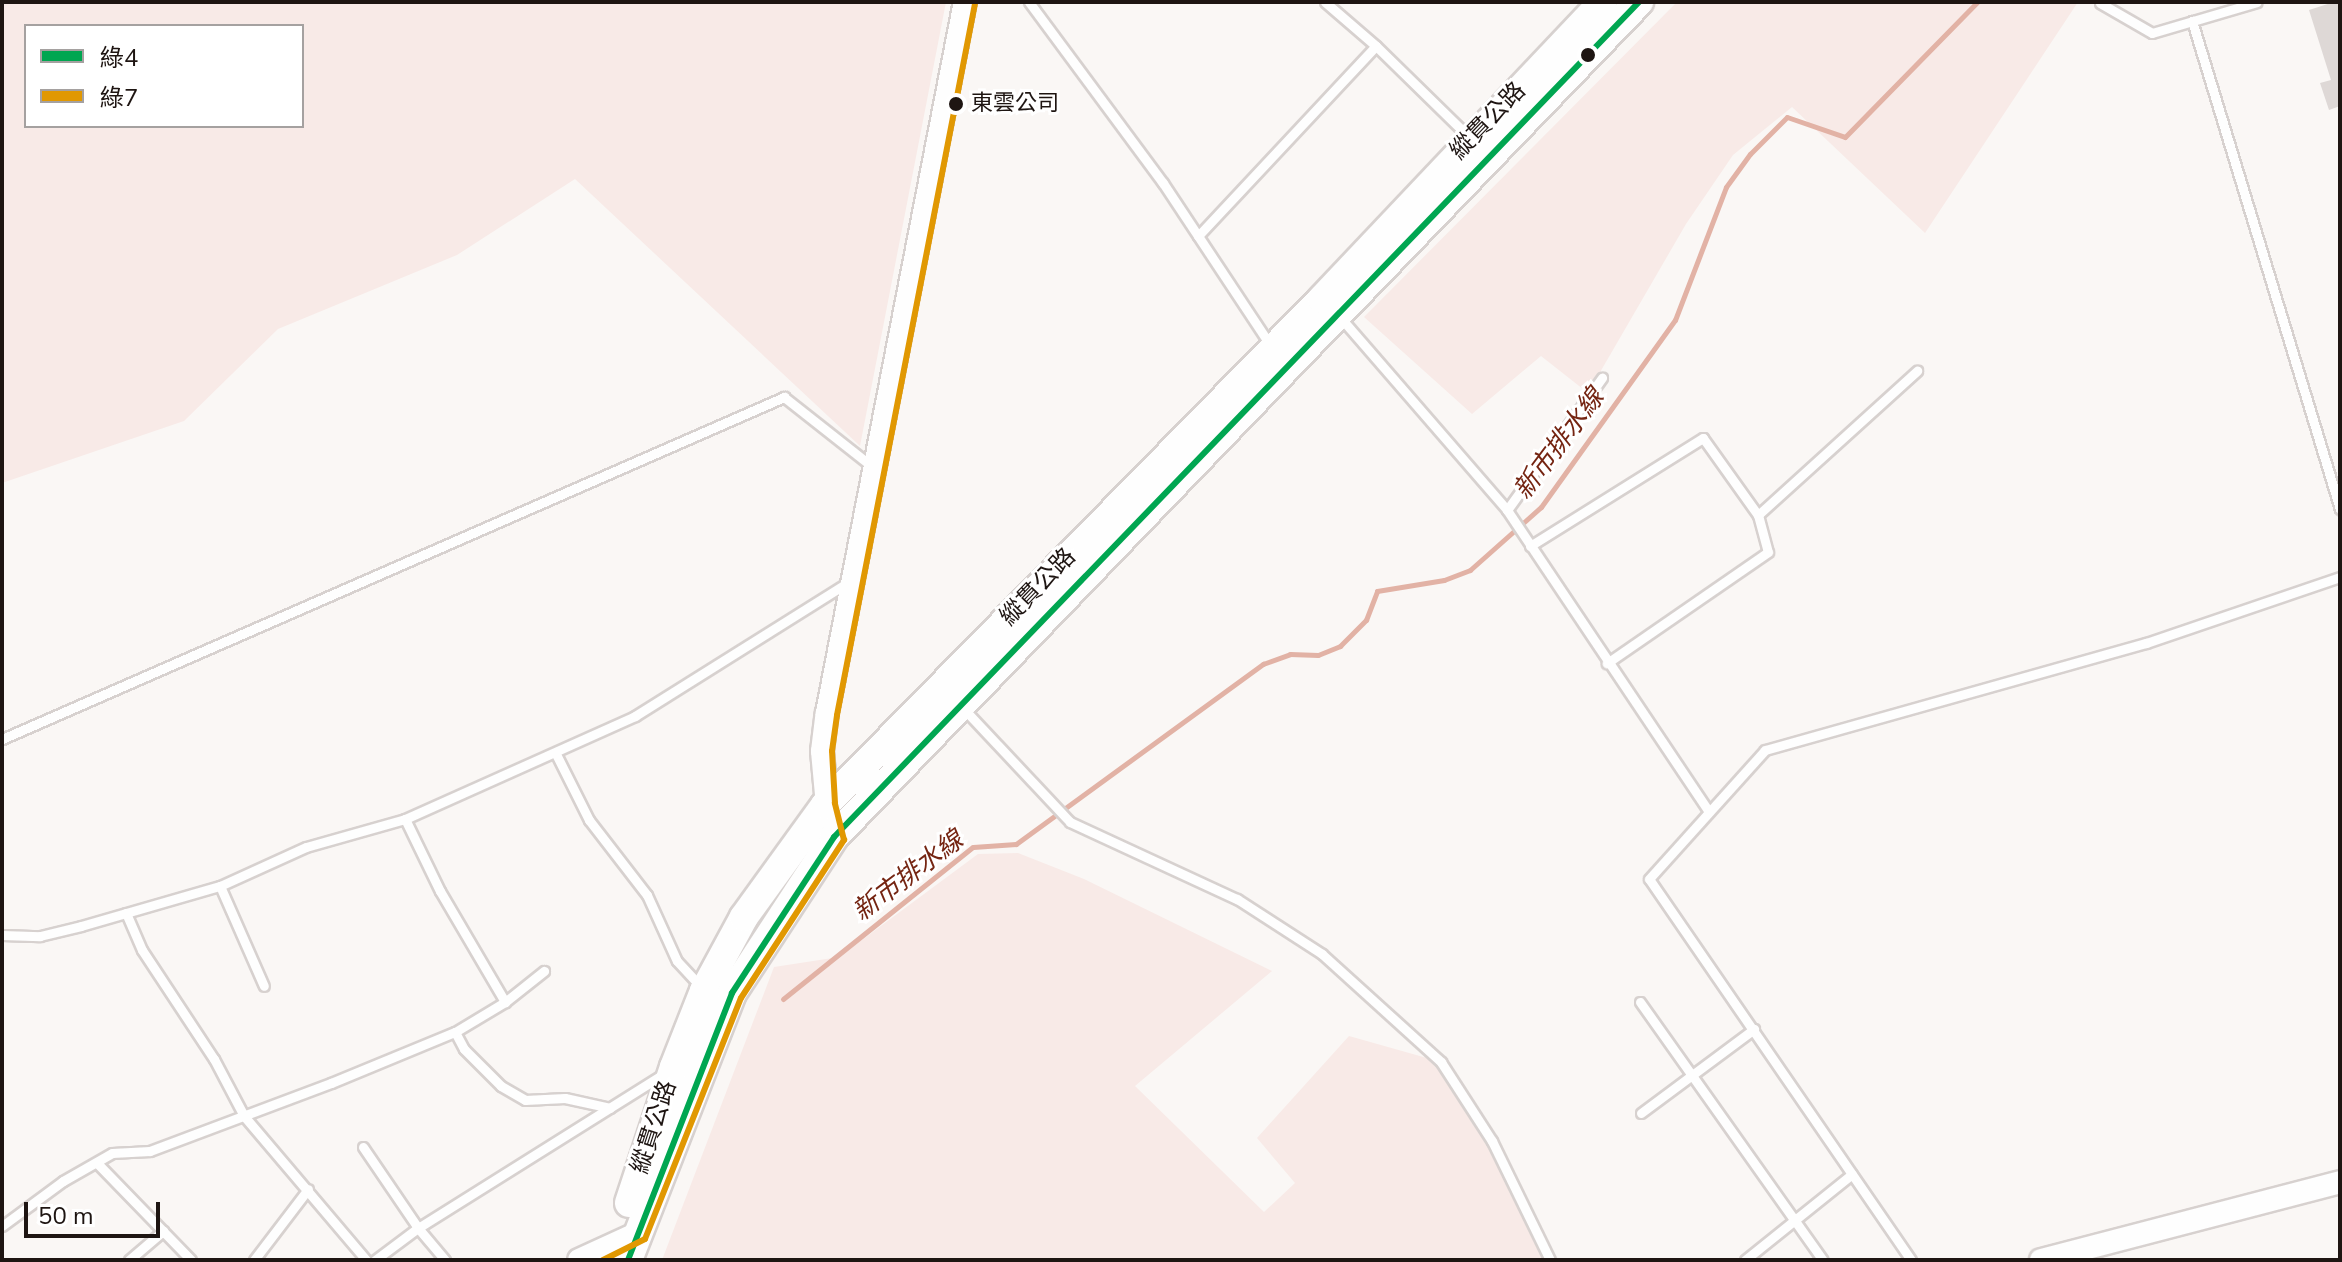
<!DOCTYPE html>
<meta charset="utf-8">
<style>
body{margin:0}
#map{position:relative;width:2342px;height:1262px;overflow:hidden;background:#faf7f5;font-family:"Nunito Sans","Noto Sans TC",sans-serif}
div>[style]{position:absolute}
.built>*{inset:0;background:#f8eae7}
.stream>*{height:5px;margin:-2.5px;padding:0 2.5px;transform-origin:2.5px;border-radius:2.5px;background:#e2b2a5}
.building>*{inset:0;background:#ded8d6}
.roads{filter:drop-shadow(2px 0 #d7d1cf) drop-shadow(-2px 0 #d7d1cf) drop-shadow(0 2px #d7d1cf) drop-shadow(0 -2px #d7d1cf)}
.service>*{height:9px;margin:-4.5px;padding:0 4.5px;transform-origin:4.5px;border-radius:4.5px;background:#fefefe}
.tertiary>*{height:22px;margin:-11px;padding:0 11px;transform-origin:11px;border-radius:11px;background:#fefefe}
.primary>*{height:28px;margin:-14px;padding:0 14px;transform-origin:14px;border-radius:14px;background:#fefefe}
.bus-1>*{height:6px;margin:-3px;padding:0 3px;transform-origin:3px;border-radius:3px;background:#00a651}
.bus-2>*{height:6px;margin:-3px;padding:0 3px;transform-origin:3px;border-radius:3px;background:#e19802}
.dots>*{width:22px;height:22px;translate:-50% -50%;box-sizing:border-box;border:4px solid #fff;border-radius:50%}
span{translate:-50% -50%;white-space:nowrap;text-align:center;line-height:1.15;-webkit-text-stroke:6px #fff;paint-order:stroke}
.bus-label{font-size:22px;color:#1e1512}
.left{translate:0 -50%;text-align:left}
.street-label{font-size:24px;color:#1e1512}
.water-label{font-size:26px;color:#752512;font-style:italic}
.frame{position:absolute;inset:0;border:4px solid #1e1512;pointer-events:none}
.legend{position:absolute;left:24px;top:24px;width:280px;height:104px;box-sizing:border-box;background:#fff;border:2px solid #a5a1a0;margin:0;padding:10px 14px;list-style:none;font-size:24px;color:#1e1512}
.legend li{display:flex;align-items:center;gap:16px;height:40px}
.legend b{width:40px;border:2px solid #a5a1a0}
.scale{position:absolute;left:24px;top:1202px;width:136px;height:36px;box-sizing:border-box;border:4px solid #1e1512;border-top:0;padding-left:10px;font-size:24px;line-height:28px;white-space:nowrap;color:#1e1512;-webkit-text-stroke:6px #fff;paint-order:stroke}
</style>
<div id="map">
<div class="built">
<div style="clip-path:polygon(evenodd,2px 2px,946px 2px,860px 446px,575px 179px,457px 255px,278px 329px,184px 421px,2px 483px,2px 2px,26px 26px,302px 26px,302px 126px,26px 126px,26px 26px)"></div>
<div style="clip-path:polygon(1677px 2px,2078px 2px,1925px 233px,1792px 107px,1733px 155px,1686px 224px,1588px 393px,1541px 356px,1472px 414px,1364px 317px)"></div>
<div style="clip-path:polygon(1018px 853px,1084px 879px,1272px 971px,1135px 1086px,1264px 1212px,1295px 1183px,1257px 1138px,1349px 1036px,1441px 1062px,1492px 1141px,1550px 1260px,662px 1260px,774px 967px,839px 957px,978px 854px)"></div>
</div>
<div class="stream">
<div style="left:783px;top:999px;width:243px;rotate:-38.7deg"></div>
<div style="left:973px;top:847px;width:43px;rotate:-4deg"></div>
<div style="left:1016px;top:844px;width:306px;rotate:-36.1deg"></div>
<div style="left:1263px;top:664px;width:29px;rotate:-20deg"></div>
<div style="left:1290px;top:654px;width:28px;rotate:2deg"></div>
<div style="left:1318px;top:655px;width:24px;rotate:-22deg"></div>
<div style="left:1340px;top:646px;width:37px;rotate:-45deg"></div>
<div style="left:1366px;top:620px;width:31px;rotate:-69deg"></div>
<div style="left:1377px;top:591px;width:68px;rotate:-9.3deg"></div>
<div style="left:1444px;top:580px;width:28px;rotate:-21deg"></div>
<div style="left:1470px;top:570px;width:95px;rotate:-41.6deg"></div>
<div style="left:1541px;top:507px;width:230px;rotate:-54.4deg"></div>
<div style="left:1675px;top:320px;width:142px;rotate:-69deg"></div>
<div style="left:1726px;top:187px;width:41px;rotate:-54deg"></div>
<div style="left:1750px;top:154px;width:52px;rotate:-45deg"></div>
<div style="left:1787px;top:117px;width:61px;rotate:19deg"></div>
<div style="left:1845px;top:137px;width:189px;rotate:-45.6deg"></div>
</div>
<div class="building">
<div style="clip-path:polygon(2334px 2px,2340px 2px,2340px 106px,2329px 110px,2320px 83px,2331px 80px,2309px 10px)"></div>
</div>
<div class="roads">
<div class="service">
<div style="left:1029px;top:2px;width:225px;rotate:53.5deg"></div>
<div style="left:1163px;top:183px;width:196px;rotate:56.5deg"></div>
<div style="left:1325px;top:2px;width:67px;rotate:40.8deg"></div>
<div style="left:1376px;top:46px;width:133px;rotate:44.4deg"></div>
<div style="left:2100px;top:3px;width:60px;rotate:30deg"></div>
<div style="left:2152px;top:33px;width:109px;rotate:-16.4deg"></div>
<div style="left:2192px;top:21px;width:510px;rotate:73.13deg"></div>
<div style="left:1198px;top:236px;width:260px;rotate:-46.9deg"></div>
<div style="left:1340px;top:317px;width:255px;rotate:49.1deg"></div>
<div style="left:1507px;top:510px;width:361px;rotate:56.2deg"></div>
<div style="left:1507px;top:510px;width:163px;rotate:-54.3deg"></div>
<div style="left:1758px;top:515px;width:215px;rotate:-42.2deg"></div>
<div style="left:1530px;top:546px;width:204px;rotate:-32deg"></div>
<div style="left:1703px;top:438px;width:95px;rotate:54.5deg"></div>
<div style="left:1758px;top:515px;width:38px;rotate:75deg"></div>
<div style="left:1768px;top:552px;width:196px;rotate:145.4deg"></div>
<div style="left:963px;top:708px;width:156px;rotate:46.8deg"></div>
<div style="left:1070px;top:822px;width:184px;rotate:24.8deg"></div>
<div style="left:1237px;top:899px;width:101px;rotate:32.9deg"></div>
<div style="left:1322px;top:954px;width:161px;rotate:42.2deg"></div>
<div style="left:1441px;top:1062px;width:94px;rotate:57.2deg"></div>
<div style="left:1492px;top:1141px;width:132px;rotate:64deg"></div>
<div style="left:2px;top:739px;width:854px;rotate:-23.62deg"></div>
<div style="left:784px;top:397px;width:115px;rotate:38.3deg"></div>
<div style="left:556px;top:754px;width:74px;rotate:63.4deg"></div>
<div style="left:589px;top:820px;width:95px;rotate:52.3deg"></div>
<div style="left:647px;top:895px;width:72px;rotate:65.6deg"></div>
<div style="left:677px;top:961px;width:35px;rotate:47deg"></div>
<div style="left:405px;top:819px;width:80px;rotate:64.1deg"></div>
<div style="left:440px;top:891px;width:129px;rotate:59.6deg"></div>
<div style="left:220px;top:886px;width:109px;rotate:66.3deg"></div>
<div style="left:126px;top:913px;width:40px;rotate:66.6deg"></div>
<div style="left:142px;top:950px;width:131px;rotate:56.6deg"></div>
<div style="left:214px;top:1059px;width:64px;rotate:62.2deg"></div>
<div style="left:244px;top:1116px;width:189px;rotate:49.7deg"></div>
<div style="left:2px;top:935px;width:38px;rotate:2deg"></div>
<div style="left:40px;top:936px;width:42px;rotate:-13.7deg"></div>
<div style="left:81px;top:926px;width:145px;rotate:-16.1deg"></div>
<div style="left:220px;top:886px;width:94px;rotate:-24.4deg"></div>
<div style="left:306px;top:847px;width:103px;rotate:-15.8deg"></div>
<div style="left:405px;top:819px;width:252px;rotate:-24.1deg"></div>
<div style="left:635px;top:716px;width:250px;rotate:-32.1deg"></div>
<div style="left:1640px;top:1002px;width:316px;rotate:54.7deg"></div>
<div style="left:455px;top:1032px;width:19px;rotate:62deg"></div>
<div style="left:464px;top:1049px;width:52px;rotate:45deg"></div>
<div style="left:501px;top:1086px;width:28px;rotate:30deg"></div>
<div style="left:525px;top:1100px;width:40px;rotate:-2.9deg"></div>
<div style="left:565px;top:1098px;width:46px;rotate:12.5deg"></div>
<div style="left:1641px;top:1113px;width:141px;rotate:-36.6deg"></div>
<div style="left:363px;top:1147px;width:98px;rotate:55.8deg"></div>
<div style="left:418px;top:1228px;width:42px;rotate:49.8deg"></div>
<div style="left:97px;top:1163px;width:135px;rotate:45.9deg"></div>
<div style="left:2px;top:1226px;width:76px;rotate:-36.4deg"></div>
<div style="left:63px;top:1181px;width:56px;rotate:-29.7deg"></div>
<div style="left:112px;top:1153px;width:38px;rotate:-3deg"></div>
<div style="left:150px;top:1151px;width:193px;rotate:-20.6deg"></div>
<div style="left:331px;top:1083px;width:134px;rotate:-22.4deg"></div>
<div style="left:455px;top:1032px;width:58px;rotate:-31deg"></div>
<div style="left:505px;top:1002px;width:50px;rotate:-38.5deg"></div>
<div style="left:129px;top:1260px;width:45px;rotate:-40.5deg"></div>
<div style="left:254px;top:1260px;width:89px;rotate:-52.7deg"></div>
<div style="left:375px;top:1260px;width:54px;rotate:-36.7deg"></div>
<div style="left:418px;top:1228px;width:292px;rotate:-32.1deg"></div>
<div style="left:1745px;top:1260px;width:137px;rotate:-38.8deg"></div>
<div style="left:1911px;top:1260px;width:462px;rotate:-124.5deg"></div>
<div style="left:1649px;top:879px;width:173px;rotate:-48deg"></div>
<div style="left:1765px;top:750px;width:396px;rotate:-15.7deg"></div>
<div style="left:2146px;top:643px;width:205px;rotate:-18.8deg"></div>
</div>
<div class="tertiary">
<div style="left:828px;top:816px;width:65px;rotate:-95.3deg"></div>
<div style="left:822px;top:751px;width:38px;rotate:-83deg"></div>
<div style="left:827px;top:713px;width:724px;rotate:-79.02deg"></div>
<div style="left:579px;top:1260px;width:63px;rotate:-24.5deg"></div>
<div style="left:2041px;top:1260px;width:309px;rotate:-14.6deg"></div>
</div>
<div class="primary">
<div style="left:629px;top:1203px;width:143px;rotate:-71.7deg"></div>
<div style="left:674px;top:1067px;width:82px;rotate:-68.5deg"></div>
<div style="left:704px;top:991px;width:84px;rotate:-61.6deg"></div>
<div style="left:744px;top:917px;width:138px;rotate:-54.1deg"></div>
<div style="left:825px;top:805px;width:709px;rotate:-45.51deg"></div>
<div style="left:1322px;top:299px;width:409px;rotate:-46.6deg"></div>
<div style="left:628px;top:1260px;width:287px;rotate:-68.7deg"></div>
<div style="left:732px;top:993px;width:186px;rotate:-56.8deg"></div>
<div style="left:834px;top:837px;width:1160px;rotate:-46.05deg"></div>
</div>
</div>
<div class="bus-1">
<div style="left:628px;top:1260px;width:287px;rotate:-68.7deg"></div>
<div style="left:732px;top:993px;width:186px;rotate:-56.8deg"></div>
<div style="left:834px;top:837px;width:1160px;rotate:-46.05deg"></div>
</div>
<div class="bus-2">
<div style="left:603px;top:1260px;width:47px;rotate:-26.6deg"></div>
<div style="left:645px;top:1239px;width:259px;rotate:-68.3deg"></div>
<div style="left:741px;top:998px;width:189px;rotate:-56.9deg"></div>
<div style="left:844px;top:840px;width:38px;rotate:-104deg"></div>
<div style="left:835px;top:803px;width:52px;rotate:-93.3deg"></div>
<div style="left:832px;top:751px;width:36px;rotate:-82deg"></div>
<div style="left:837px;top:715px;width:724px;rotate:-79.02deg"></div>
</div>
<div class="dots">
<div style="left:1588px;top:55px;background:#1e1512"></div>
<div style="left:956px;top:104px;background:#1e1512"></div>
</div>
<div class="bus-label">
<span class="left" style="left:971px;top:104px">東雲公司</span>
</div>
<div class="street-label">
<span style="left:1488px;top:121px;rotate:-46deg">縱貫公路</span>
<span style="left:1038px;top:587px;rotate:-46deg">縱貫公路</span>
<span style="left:654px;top:1127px;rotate:-72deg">縱貫公路</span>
</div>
<div class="water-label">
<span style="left:1559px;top:444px;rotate:-53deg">新市排水線</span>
<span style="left:908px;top:876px;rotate:-37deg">新市排水線</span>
</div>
<div class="frame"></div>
<ul class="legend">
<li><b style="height:10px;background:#00a651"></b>綠4</li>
<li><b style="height:10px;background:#e19802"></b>綠7</li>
</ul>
<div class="scale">50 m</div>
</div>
